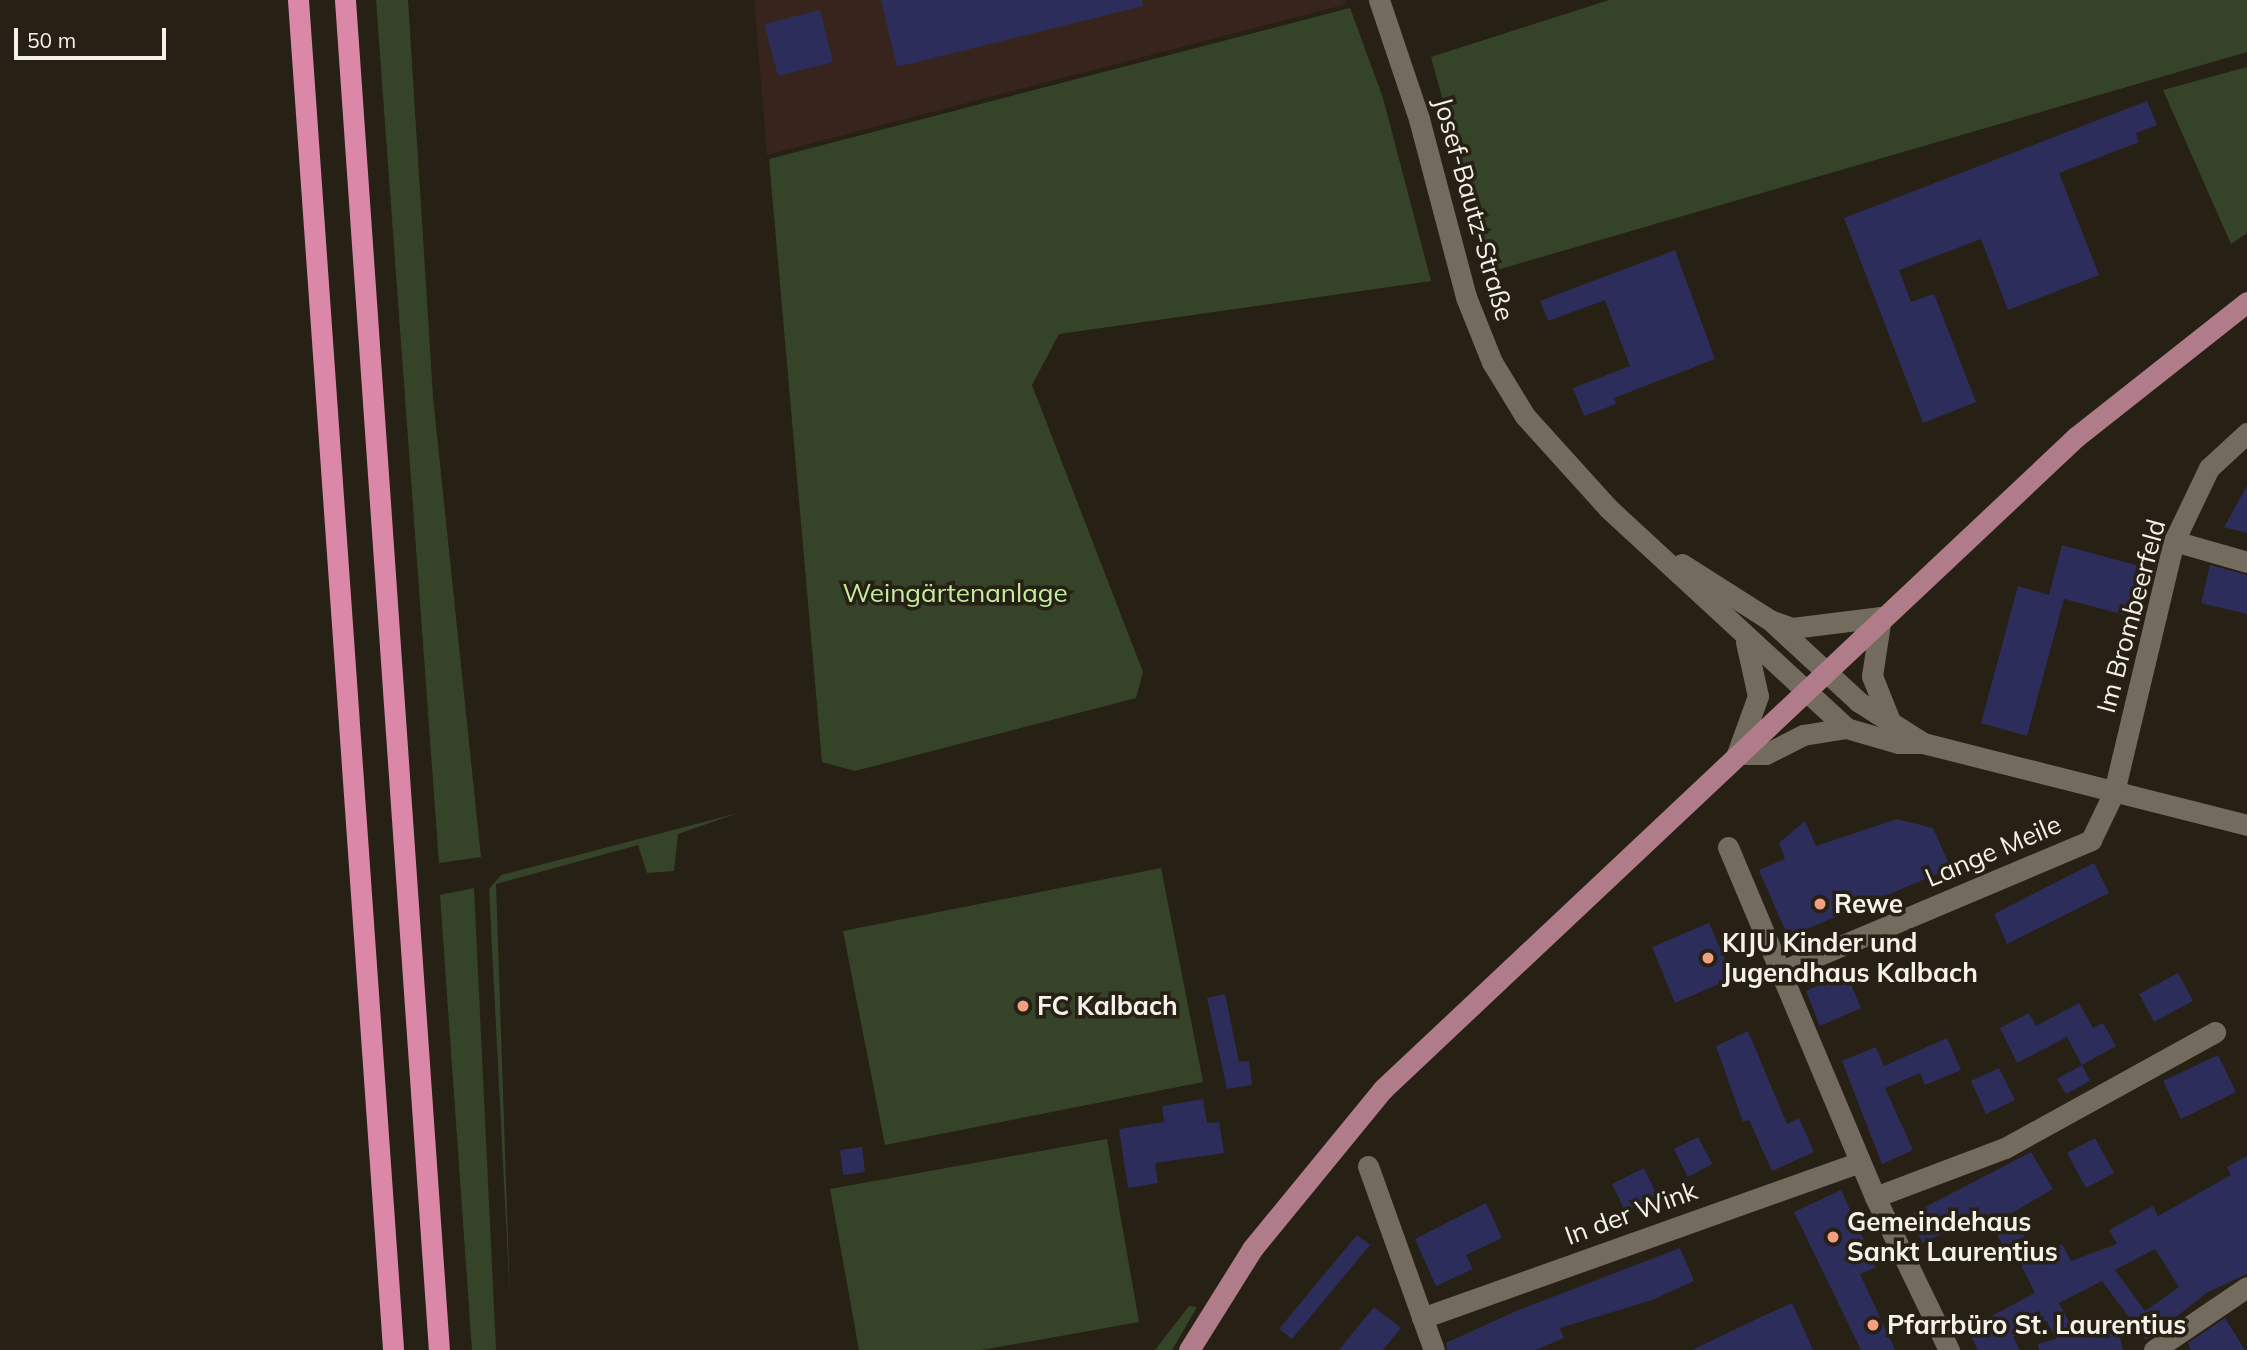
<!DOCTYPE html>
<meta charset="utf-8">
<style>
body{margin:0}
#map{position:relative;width:2247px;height:1350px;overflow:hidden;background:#272015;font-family:Mulish,sans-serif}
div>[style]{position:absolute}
.industrial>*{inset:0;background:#36241d}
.green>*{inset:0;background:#354428}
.building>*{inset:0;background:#2d2d5c}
.minor>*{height:21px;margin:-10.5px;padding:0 10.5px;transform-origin:10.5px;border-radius:10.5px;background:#736b5e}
.major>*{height:21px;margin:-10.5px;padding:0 10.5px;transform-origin:10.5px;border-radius:10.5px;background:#b17c8a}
.highway>*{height:21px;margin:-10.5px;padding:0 10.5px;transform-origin:10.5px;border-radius:10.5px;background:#db87a8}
.dots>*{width:19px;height:19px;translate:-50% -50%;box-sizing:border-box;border:4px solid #272015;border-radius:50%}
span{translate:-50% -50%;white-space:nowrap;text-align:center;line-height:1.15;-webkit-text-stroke:7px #272015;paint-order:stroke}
.street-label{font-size:26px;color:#f6f1ea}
.park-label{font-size:26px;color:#c2ee9f}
.poi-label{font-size:26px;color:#f6f1ea;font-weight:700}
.left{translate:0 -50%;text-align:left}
.scale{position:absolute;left:14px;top:28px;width:152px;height:32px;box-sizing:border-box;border:4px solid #f6f1ea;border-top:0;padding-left:9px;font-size:21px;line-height:24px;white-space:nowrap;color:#f6f1ea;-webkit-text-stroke:5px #272015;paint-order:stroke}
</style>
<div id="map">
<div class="industrial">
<div style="clip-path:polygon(754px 0,1345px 0,1347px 4px,767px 155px)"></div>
</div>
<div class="green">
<div style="clip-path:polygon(376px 0,408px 0,433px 397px,481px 857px,439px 863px)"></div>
<div style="clip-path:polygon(1609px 0,2247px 0,2247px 52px,1490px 272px,1431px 57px)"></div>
<div style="clip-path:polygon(1350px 8px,1383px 98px,1431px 281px,1059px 334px,1032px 385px,1143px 672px,1136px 698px,855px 771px,822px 762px,769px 159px)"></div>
<div style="clip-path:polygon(2247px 67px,2247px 233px,2231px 244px,2163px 90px)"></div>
<div style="clip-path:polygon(738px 813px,678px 834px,674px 871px,647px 873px,638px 845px,496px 884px,510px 1300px,489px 889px,501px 875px)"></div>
<div style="clip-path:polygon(1161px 868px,1203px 1082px,885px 1145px,843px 931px)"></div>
<div style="clip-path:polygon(474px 888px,496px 1350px,472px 1350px,440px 895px)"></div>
<div style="clip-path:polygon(1107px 1139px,1139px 1322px,982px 1350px,859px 1350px,830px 1189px)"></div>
<div style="clip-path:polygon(1189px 1306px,1197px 1307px,1172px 1350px,1155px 1350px)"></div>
</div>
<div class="building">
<div style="clip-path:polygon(881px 0,1142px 0,1143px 6px,897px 67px)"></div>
<div style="clip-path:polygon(820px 10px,833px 62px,778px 76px,764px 24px)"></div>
<div style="clip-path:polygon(2147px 101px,2157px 125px,2136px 133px,2139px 142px,2059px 173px,2099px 275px,2008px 310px,1981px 239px,1899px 270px,1911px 302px,1934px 294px,1976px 402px,1923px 423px,1844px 218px)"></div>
<div style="clip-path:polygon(1675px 250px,1715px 359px,1614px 398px,1616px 404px,1584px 416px,1573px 388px,1630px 366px,1605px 300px,1548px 321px,1540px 301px)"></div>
<div style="clip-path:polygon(2247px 486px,2247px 533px,2224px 527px)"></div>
<div style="clip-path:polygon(2062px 545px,2139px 566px,2125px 615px,2064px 599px,2027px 736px,1981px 723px,2018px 586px,2049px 595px)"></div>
<div style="clip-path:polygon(2210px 565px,2247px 575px,2247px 614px,2201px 603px)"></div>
<div style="clip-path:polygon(1897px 819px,1933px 828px,1951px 868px,1788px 937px,1759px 870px,1785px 859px,1779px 843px,1805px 821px,1816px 846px)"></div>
<div style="clip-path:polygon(2094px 863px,2109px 893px,2007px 944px,1994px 914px)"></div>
<div style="clip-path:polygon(1709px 923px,1733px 978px,1675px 1003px,1652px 947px)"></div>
<div style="clip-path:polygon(1846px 973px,1861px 1008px,1820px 1026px,1806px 991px)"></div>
<div style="clip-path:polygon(2178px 973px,2193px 1001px,2154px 1022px,2139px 994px)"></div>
<div style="clip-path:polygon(1225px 994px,1239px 1062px,1249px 1061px,1252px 1085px,1227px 1089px,1207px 998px)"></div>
<div style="clip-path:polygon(2079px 1003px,2093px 1028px,2103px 1023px,2116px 1046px,2082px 1065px,2067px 1037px,2017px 1063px,2000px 1028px,2029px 1013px,2036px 1026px)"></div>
<div style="clip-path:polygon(1748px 1031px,1787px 1124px,1799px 1118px,1814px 1152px,1772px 1171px,1749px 1120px,1743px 1122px,1716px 1046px)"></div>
<div style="clip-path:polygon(1947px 1038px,1961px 1070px,1925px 1085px,1920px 1073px,1885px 1088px,1913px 1150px,1882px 1164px,1842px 1061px,1876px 1047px,1884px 1066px)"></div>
<div style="clip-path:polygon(2218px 1055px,2236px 1092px,2181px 1119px,2163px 1081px)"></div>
<div style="clip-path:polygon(2082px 1065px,2090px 1081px,2066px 1094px,2057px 1079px)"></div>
<div style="clip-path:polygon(1999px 1068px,2015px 1100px,1986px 1114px,1971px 1081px)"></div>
<div style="clip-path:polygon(1203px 1099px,1207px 1123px,1219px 1122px,1224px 1153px,1155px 1163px,1158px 1183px,1128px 1188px,1119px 1129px,1164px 1122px,1162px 1106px)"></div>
<div style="clip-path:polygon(1698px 1137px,1712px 1164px,1688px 1177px,1674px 1149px)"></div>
<div style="clip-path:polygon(2095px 1138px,2114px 1173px,2086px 1188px,2067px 1153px)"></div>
<div style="clip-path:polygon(862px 1147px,865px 1172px,843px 1175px,840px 1150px)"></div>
<div style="clip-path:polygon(evenodd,2031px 1152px,2053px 1189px,2012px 1213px,2036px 1258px,2062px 1244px,2071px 1261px,2117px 1244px,2109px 1230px,2153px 1206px,2158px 1216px,2231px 1175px,2227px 1167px,2247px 1156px,2247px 1274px,2208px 1292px,2146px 1340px,2102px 1281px,2059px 1303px,2076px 1335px,2117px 1325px,2123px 1350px,2039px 1350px,2038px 1344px,2056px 1339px,2046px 1320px,2013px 1337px,2020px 1350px,1978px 1350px,1967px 1329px,2035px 1293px,2018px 1259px,2011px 1262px,1986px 1213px,1923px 1243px,1908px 1216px,2031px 1152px,2155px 1249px,2179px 1287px,2145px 1311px,2115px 1270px,2155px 1249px)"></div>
<div style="clip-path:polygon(1644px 1168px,1657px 1195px,1625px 1211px,1612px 1184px)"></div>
<div style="clip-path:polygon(1841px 1190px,1876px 1267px,1860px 1274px,1895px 1350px,1861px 1350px,1794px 1212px)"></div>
<div style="clip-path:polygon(1486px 1203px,1502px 1238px,1466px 1255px,1473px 1269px,1436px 1286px,1415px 1239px)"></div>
<div style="clip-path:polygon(1357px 1235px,1370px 1245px,1292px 1339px,1279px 1329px)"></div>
<div style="clip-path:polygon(1680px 1248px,1694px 1281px,1652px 1300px,1560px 1328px,1564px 1338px,1535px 1350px,1447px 1350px,1446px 1343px,1516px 1311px)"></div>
<div style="clip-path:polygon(1792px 1303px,1813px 1350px,1692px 1350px,1763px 1316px)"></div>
<div style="clip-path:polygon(1374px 1307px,1401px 1328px,1383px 1350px,1339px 1350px)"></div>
<div style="clip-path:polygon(2225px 1318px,2245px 1350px,2191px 1350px,2188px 1343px)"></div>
</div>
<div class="minor">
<div style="left:1379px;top:0;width:126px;rotate:71.4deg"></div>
<div style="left:1419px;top:119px;width:184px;rotate:75.2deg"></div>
<div style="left:1466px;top:297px;width:70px;rotate:68.2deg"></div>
<div style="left:1492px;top:362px;width:63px;rotate:58.6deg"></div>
<div style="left:1525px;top:416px;width:124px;rotate:47.9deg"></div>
<div style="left:1608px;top:508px;width:324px;rotate:42.7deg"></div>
<div style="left:1846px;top:728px;width:54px;rotate:16.1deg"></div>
<div style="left:1898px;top:743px;width:25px"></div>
<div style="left:2174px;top:541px;width:76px;rotate:16deg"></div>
<div style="left:1682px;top:564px;width:104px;rotate:32.5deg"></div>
<div style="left:1770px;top:620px;width:121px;rotate:42.7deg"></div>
<div style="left:1859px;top:702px;width:76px;rotate:32.6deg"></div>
<div style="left:1923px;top:743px;width:334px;rotate:14.2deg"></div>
<div style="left:1772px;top:621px;width:21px;rotate:19deg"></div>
<div style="left:1792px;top:628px;width:90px;rotate:-7deg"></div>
<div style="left:1881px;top:617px;width:60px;rotate:98.7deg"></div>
<div style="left:1872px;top:676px;width:48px;rotate:68.2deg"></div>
<div style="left:1746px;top:642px;width:55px;rotate:77.5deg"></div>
<div style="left:1758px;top:696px;width:62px;rotate:109.9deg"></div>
<div style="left:1737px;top:754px;width:29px"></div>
<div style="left:1766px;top:754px;width:42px;rotate:-27.2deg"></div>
<div style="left:1803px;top:735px;width:44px;rotate:-9.2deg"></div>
<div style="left:1728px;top:847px;width:380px;rotate:67.2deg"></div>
<div style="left:1875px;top:1197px;width:170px;rotate:64.2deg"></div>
<div style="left:1779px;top:972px;width:339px;rotate:-22.9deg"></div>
<div style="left:2091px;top:840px;width:53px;rotate:-64.4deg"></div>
<div style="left:2114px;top:792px;width:258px;rotate:-76.6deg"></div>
<div style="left:2174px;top:541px;width:81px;rotate:-64.4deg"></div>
<div style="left:2209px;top:468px;width:52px;rotate:-42.6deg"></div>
<div style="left:1368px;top:1166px;width:195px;rotate:70.3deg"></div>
<div style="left:1875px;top:1197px;width:139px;rotate:-20.7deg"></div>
<div style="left:2005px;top:1148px;width:240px;rotate:-28.9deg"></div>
<div style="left:1422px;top:1318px;width:464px;rotate:-19.6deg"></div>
<div style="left:2154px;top:1350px;width:112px;rotate:-34.1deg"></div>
</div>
<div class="major">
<div style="left:1189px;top:1350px;width:119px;rotate:-58deg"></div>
<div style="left:1252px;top:1249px;width:207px;rotate:-50.7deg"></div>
<div style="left:1383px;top:1089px;width:952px;rotate:-43.25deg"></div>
<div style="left:2076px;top:437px;width:218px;rotate:-38.3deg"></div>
</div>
<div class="highway">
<div style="left:298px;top:0;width:1353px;rotate:85.97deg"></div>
<div style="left:345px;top:0;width:1353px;rotate:86.02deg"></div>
</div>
<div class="dots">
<div style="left:1820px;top:904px;background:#f2a081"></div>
<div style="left:1708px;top:958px;background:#f2a081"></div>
<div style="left:1023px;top:1006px;background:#f2a081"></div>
<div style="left:1833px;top:1237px;background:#f2a081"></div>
<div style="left:1873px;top:1325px;background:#f2a081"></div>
</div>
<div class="street-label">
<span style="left:1474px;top:209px;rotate:74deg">Josef-Bautz-Straße</span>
<span style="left:2131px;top:616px;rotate:-75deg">Im Brombeerfeld</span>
<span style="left:1993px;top:851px;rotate:-23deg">Lange Meile</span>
<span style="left:1631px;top:1213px;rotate:-20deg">In der Wink</span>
</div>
<div class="park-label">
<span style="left:955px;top:593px">Weingärtenanlage</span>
</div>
<div class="poi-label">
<span class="left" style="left:1834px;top:904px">Rewe</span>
<span class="left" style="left:1722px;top:958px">KIJU Kinder und<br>Jugendhaus Kalbach</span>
<span class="left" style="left:1037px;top:1006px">FC Kalbach</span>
<span class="left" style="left:1847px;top:1237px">Gemeindehaus<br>Sankt Laurentius</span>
<span class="left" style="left:1887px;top:1325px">Pfarrbüro St. Laurentius</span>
</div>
<div class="scale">50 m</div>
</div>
